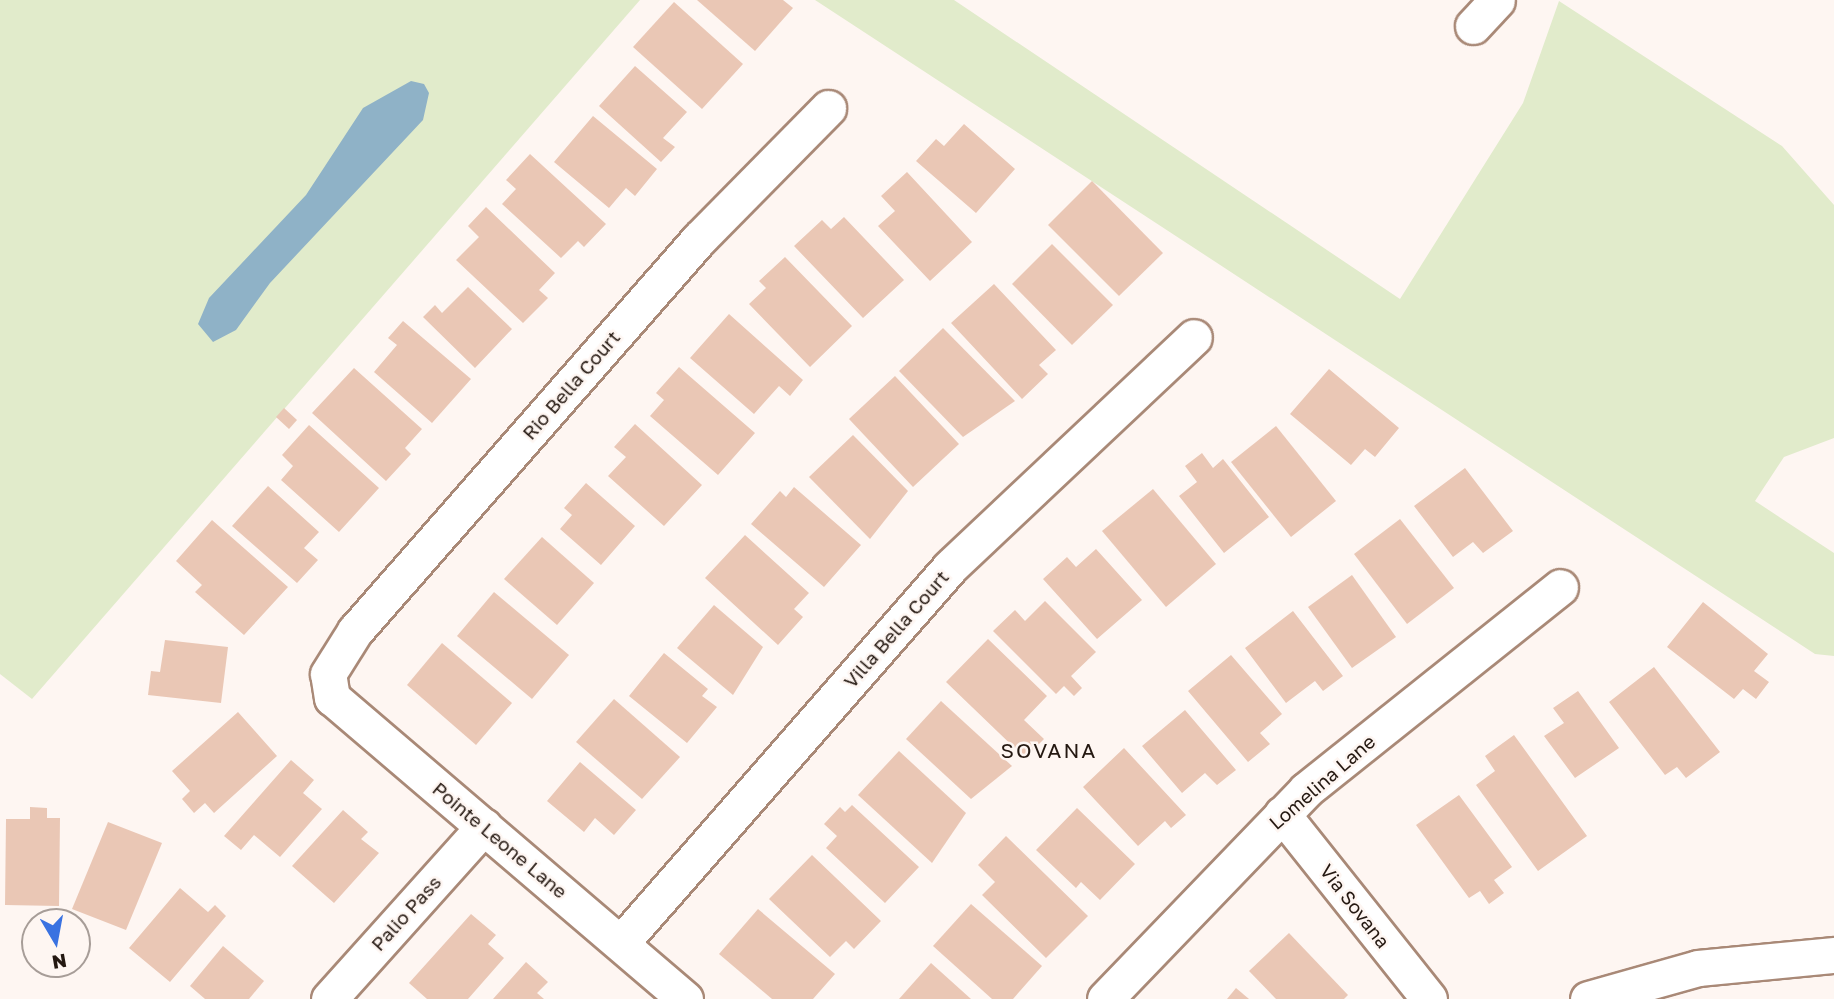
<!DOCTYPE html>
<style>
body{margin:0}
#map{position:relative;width:1834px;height:999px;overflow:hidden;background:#fef6f2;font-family:"Golos Text",sans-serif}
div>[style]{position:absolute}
.green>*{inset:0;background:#e1ebcb}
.water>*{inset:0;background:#8fb2c7}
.building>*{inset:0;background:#eac7b5}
.roads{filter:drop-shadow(2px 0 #a98977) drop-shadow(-2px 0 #a98977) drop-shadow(0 2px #a98977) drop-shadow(0 -2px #a98977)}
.minor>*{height:35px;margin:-17.5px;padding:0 17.5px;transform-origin:17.5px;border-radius:17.5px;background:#fff}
span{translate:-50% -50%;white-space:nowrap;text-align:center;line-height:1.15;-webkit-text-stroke:5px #fef6f2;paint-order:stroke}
.street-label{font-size:19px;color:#241811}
.neighbourhood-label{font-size:21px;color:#241811;letter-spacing:2px}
.north{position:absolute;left:21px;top:908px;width:70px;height:70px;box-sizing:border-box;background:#fef6f2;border:2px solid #a79d98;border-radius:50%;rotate:170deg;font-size:19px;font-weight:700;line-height:28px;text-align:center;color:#241811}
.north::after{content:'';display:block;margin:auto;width:24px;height:32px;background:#3a72e1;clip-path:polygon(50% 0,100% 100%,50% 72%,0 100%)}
</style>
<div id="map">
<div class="green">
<div style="clip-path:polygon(0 0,640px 0,32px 699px,0 674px)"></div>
<div style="clip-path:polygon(815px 0,954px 0,1400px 299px,1523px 103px,1559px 1px,1782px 146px,1834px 205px,1834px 438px,1784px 457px,1755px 501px,1834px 553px,1834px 656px,1815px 654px)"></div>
</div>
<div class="water">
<div style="clip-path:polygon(411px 81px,424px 84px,429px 93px,423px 120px,270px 283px,236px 330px,213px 342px,198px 324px,209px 298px,306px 195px,363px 108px)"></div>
</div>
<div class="building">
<div style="clip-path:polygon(697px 0,783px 0,793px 8px,755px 51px)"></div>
<div style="clip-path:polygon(674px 2px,743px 64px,702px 109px,633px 47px)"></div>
<div style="clip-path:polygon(635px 66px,687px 112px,663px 138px,675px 147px,661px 162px,599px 106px)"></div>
<div style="clip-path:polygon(593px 116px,657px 169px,635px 196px,626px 188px,609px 208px,554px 162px)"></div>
<div style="clip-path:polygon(964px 124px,1015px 169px,976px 213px,916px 161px,936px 139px,944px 146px)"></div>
<div style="clip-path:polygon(530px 154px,606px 224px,584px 247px,578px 241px,561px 258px,502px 204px,516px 189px,506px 180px)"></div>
<div style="clip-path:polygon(907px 172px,972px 242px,930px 281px,878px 226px,895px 211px,881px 196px)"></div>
<div style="clip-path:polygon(1092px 181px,1163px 253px,1119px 296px,1048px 225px)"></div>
<div style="clip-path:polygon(486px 207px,555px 273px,539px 290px,548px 298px,523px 323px,456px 260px,479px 237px,468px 226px)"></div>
<div style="clip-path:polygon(844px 217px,904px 280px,863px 318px,794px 246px,822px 220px,831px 229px)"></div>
<div style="clip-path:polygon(1052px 244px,1113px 305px,1072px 345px,1012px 284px)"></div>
<div style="clip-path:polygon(785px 257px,852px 326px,810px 367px,749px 304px,766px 288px,759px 281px)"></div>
<div style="clip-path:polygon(994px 284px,1056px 350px,1039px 365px,1048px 374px,1022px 399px,951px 323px)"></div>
<div style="clip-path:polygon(468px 287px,512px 329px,475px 368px,423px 317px,435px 305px,442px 313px)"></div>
<div style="clip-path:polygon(729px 314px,803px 380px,790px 396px,779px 386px,754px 414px,690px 358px)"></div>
<div style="clip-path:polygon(403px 321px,471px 379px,432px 423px,374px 372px,397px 345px,388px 338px)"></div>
<div style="clip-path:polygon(943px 328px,1015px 401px,963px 437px,899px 371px)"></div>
<div style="clip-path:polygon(679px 367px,755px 433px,718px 475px,650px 416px,664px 400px,656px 393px)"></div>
<div style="clip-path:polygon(354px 368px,422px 429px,405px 448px,411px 454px,386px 481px,312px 413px)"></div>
<div style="clip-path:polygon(1329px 369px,1399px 428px,1375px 457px,1365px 449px,1351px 465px,1290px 414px)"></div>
<div style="clip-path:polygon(895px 376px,959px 444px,913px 487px,849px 419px)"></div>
<div style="clip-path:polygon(284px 408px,297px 420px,289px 429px,276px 417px)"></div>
<div style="clip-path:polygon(635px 424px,702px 485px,664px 526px,608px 476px,626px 457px,614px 447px)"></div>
<div style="clip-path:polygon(309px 425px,379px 488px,339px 532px,281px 480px,293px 466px,282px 455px)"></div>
<div style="clip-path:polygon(1276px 426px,1336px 501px,1291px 537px,1231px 462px)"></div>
<div style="clip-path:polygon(853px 435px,908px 491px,870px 539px,809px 477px)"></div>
<div style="clip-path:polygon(1202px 453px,1213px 468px,1223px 459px,1269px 517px,1224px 553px,1179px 496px,1197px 482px,1185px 466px)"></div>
<div style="clip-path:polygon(1465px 468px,1513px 531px,1483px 553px,1473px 542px,1453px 557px,1414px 506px)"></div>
<div style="clip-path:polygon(586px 483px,635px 526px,601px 565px,560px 529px,572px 515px,564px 508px)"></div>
<div style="clip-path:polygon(268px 486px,319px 532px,304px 548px,318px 560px,297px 583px,232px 526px)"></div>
<div style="clip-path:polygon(794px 487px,861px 545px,824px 587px,751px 524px,780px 491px,786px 497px)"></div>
<div style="clip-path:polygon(1153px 489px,1216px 564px,1166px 607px,1102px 531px)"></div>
<div style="clip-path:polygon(1400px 519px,1454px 588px,1407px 624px,1354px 554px)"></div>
<div style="clip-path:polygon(212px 520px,288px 587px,244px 635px,195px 592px,202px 585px,176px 561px)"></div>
<div style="clip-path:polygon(745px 535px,809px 593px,794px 609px,803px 617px,778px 645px,705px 578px)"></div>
<div style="clip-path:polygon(542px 537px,594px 583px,557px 625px,504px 579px)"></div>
<div style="clip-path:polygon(1096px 549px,1142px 600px,1097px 639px,1043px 579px,1067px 557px,1076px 567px)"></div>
<div style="clip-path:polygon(1352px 575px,1396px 637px,1352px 668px,1308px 607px)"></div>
<div style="clip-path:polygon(494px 592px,569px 655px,532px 699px,457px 636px)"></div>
<div style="clip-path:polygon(1045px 601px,1096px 652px,1071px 676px,1082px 688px,1074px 696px,1064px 686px,1056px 694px,993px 631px,1015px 610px,1025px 621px)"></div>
<div style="clip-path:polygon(1703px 602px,1768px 654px,1754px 671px,1769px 682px,1756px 699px,1743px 689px,1734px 699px,1667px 647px)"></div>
<div style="clip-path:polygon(714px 605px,763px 647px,733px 695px,677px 648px)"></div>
<div style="clip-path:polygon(1293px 611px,1343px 676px,1323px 691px,1315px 681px,1286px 703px,1245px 648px)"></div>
<div style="clip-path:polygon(988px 639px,1047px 696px,1024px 720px,1044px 739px,1025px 758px,946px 682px)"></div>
<div style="clip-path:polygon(165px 640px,228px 647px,221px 703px,148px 695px,151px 671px,160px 672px)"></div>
<div style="clip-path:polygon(442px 643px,512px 703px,476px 745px,407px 685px)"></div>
<div style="clip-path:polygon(664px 653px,708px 689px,702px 696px,717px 707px,687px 743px,629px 696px)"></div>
<div style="clip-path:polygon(1231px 655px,1282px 714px,1260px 733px,1270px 744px,1248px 762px,1188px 691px)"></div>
<div style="clip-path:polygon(1654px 667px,1720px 752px,1686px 778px,1677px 767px,1665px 775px,1609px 702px)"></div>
<div style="clip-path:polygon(1578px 691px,1619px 748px,1575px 778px,1544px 736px,1564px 723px,1553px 708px)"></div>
<div style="clip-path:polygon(614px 699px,680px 757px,642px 799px,576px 742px)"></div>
<div style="clip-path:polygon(941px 701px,1012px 766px,971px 799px,906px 739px)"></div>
<div style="clip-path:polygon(1185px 710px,1236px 770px,1217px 785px,1205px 773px,1182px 793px,1142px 746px)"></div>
<div style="clip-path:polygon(238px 712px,277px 756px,214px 813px,205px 803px,194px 813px,182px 799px,190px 791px,172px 771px)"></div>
<div style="clip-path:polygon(1514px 735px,1587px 836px,1538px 871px,1476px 785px,1495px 771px,1485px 756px)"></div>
<div style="clip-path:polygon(1124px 748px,1186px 815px,1171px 828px,1165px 821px,1138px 846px,1083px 787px)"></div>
<div style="clip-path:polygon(899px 751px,966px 813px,932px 863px,858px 795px)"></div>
<div style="clip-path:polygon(291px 760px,314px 780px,303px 793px,322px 809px,280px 857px,254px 835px,241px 850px,224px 836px)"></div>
<div style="clip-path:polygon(580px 762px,636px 810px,614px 835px,595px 818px,584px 832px,547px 801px)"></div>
<div style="clip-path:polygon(1459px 795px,1512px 867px,1494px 880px,1504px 893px,1489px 904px,1480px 891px,1469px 898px,1416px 825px)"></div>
<div style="clip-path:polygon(852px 805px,919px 867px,885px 903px,826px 848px,837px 836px,824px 824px,840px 807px,845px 812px)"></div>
<div style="clip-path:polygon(30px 807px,47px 808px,47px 818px,60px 818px,59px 906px,5px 905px,6px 819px,30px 819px)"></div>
<div style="clip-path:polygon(1077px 808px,1135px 864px,1100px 900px,1081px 882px,1076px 888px,1036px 850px)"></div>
<div style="clip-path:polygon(343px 810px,368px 832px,361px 839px,379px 853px,334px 903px,292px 866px)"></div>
<div style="clip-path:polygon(108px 822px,162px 843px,126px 930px,72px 909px)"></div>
<div style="clip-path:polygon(1006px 836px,1088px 916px,1046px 958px,982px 895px,995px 882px,978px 865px)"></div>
<div style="clip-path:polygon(812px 855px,881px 921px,854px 949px,846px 941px,830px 957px,769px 899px)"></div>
<div style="clip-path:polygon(180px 888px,208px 912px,215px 905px,226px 916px,170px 982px,129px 948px)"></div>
<div style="clip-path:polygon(971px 904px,1042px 966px,1013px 999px,992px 999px,933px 946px)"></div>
<div style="clip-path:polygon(758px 909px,835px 974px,813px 999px,772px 999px,719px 954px)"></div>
<div style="clip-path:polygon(471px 914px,496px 935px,488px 944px,504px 958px,468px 999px,427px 999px,409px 983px)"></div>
<div style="clip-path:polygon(1289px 933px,1348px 995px,1344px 999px,1276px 999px,1249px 971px)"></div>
<div style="clip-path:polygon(223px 946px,264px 981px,249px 999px,205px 999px,190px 986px)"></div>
<div style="clip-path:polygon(526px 962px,548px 982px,537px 993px,544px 999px,493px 999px)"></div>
<div style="clip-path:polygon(931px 963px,971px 999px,899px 999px)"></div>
<div style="clip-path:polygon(1236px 988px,1249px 999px,1227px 999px)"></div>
</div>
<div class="roads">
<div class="minor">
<div style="left:1473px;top:26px;width:35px;rotate:-47deg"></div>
<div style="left:1282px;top:814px;width:236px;rotate:51.5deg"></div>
<div style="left:621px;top:943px;width:500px;rotate:-48.8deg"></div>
<div style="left:950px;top:567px;width:335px;rotate:-43.3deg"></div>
<div style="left:329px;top:999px;width:232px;rotate:-48.1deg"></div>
<div style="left:685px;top:999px;width:464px;rotate:-139.5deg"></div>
<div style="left:332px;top:698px;width:24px;rotate:-99deg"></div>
<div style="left:328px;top:674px;width:51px;rotate:-57.9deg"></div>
<div style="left:355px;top:631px;width:522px;rotate:-48.73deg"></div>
<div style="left:699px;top:239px;width:184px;rotate:-45.4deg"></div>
<div style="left:1105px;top:999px;width:290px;rotate:-46.1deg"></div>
<div style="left:1306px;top:790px;width:325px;rotate:-38.6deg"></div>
<div style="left:1588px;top:999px;width:114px;rotate:-15.7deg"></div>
<div style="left:1698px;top:968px;width:137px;rotate:-5.5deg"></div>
</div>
</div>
<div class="street-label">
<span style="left:571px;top:385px;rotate:-49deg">Rio Bella Court</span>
<span style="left:896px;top:629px;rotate:-49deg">Villa Bella Court</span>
<span style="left:1322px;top:782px;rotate:-41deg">Lomelina Lane</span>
<span style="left:500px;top:840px;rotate:40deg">Pointe Leone Lane</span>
<span style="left:1355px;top:906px;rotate:52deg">Via Sovana</span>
<span style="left:406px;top:913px;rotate:-48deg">Palio Pass</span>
</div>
<div class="neighbourhood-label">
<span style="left:1049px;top:750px">SOVANA</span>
</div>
<div class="north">N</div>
</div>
